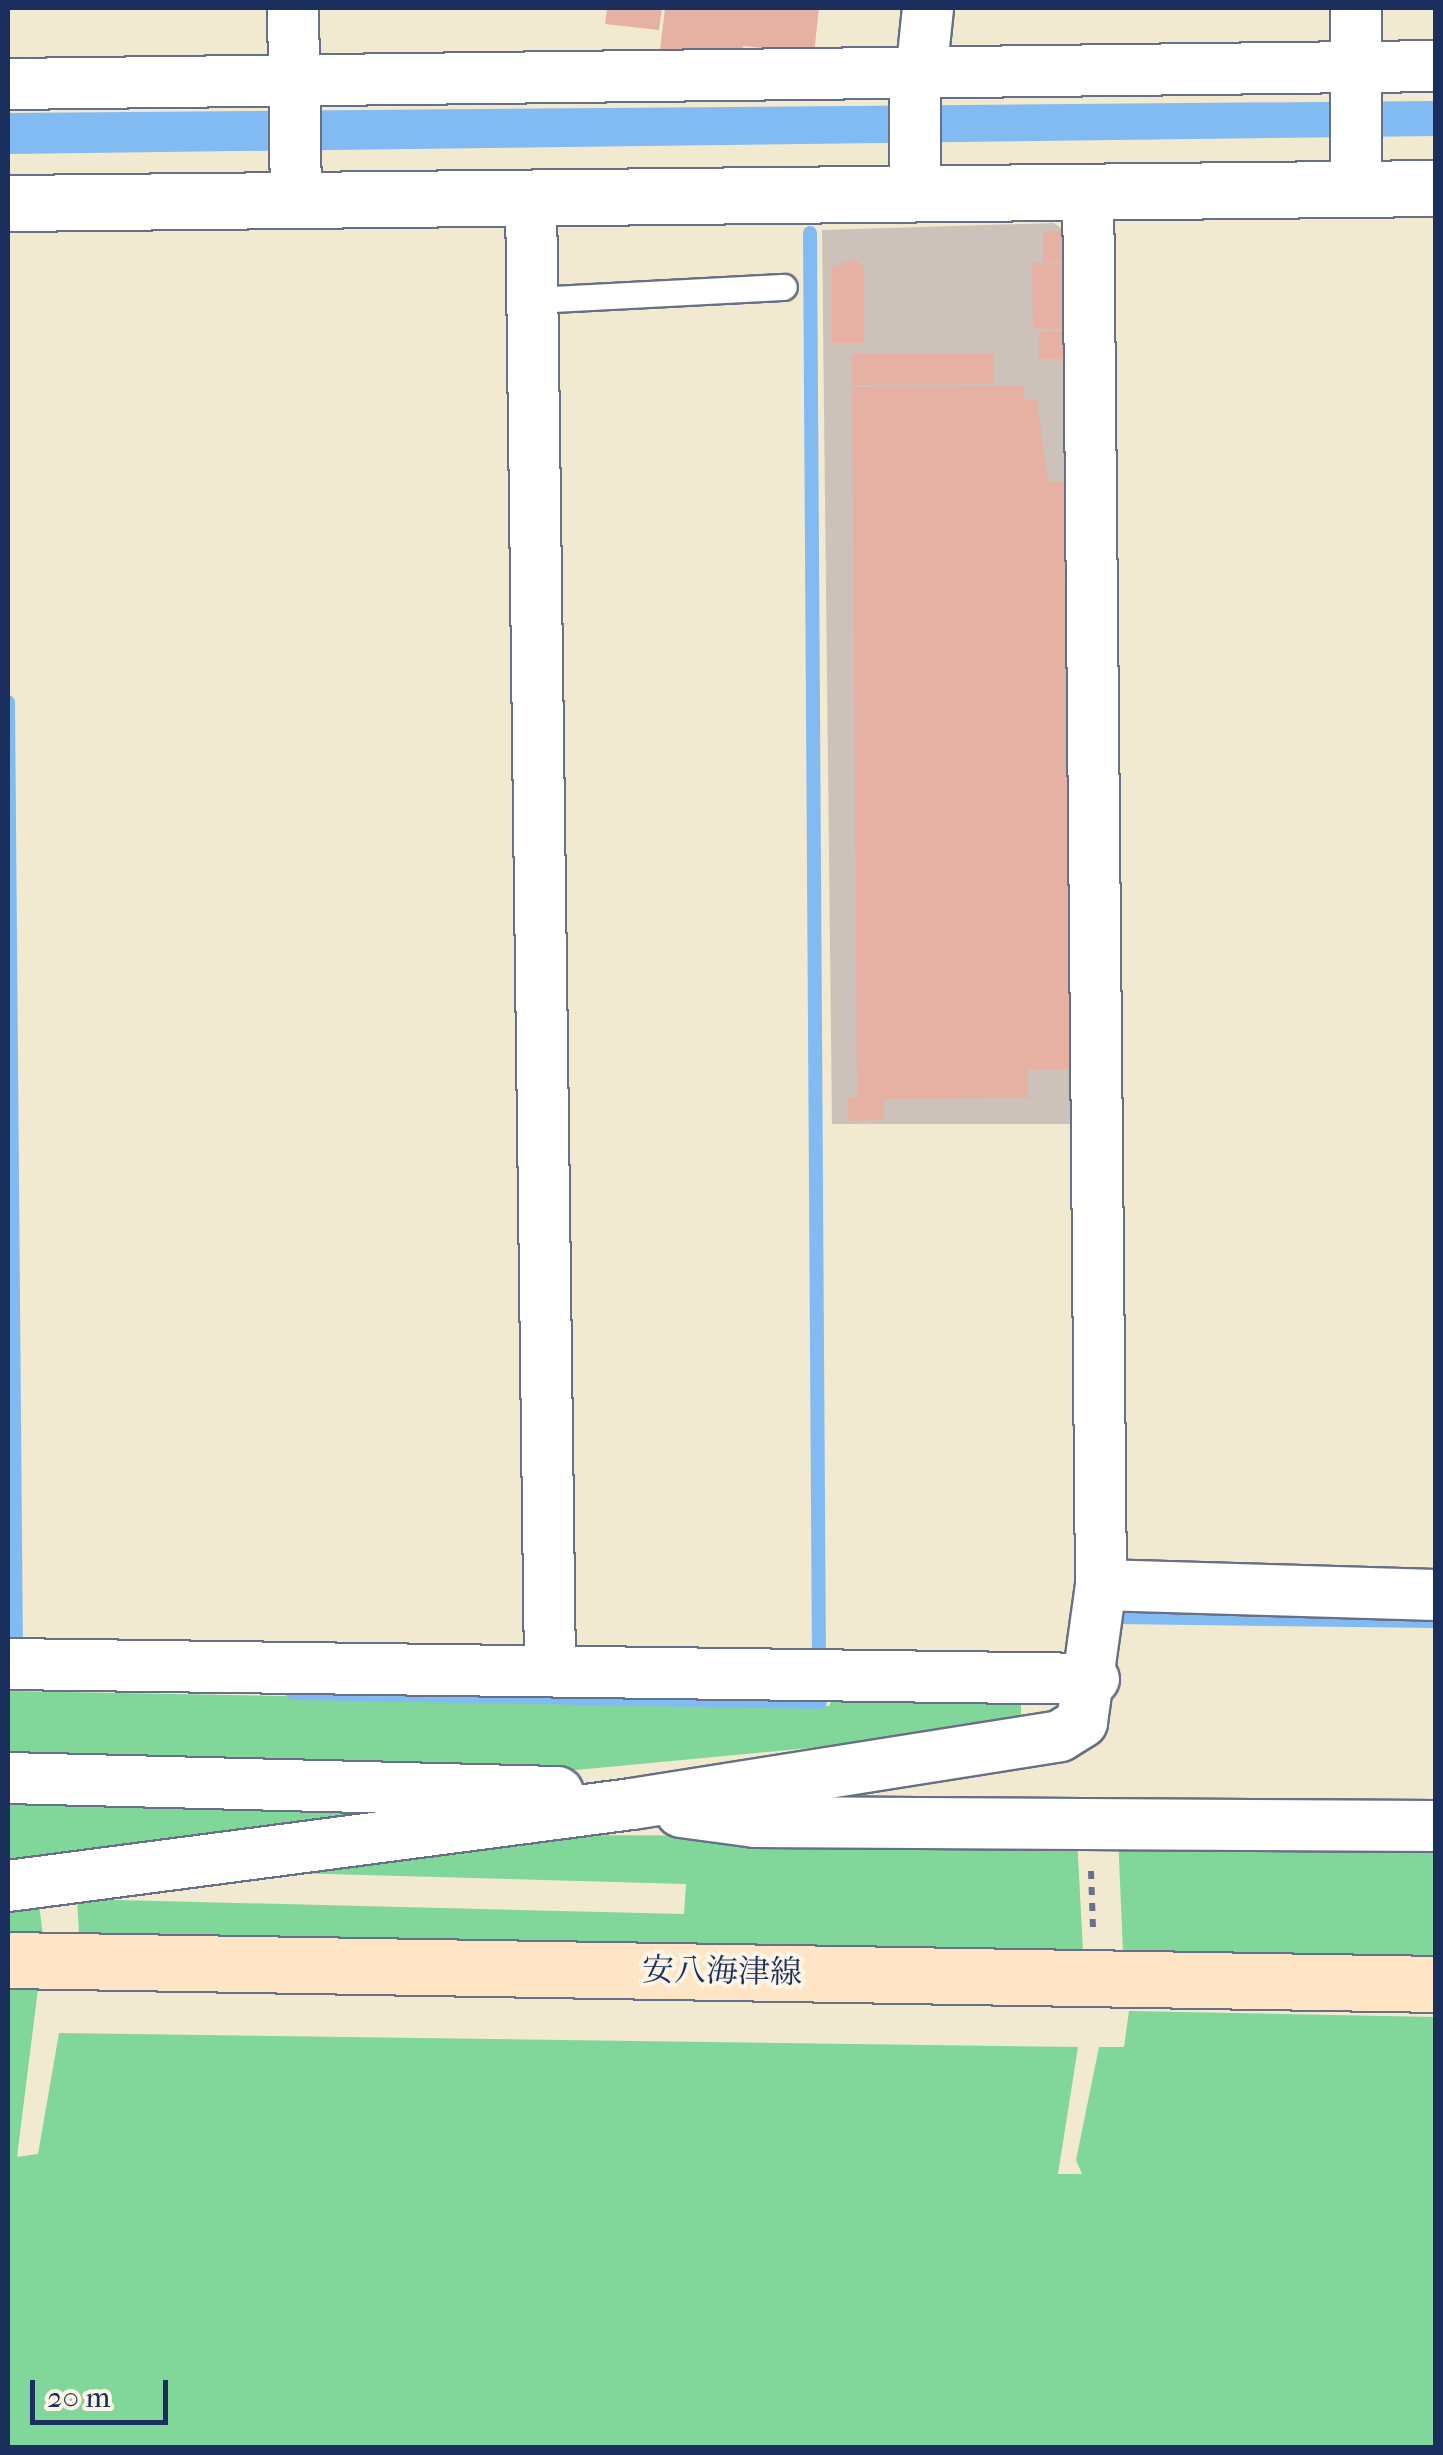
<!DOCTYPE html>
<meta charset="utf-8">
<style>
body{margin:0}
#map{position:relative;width:1443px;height:2455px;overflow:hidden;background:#f1ead0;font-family:"IM FELL French Canon","Noto Serif JP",serif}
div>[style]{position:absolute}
.industrial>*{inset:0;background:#ccc2b9}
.green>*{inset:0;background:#81d699}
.water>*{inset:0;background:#82baf2}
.stream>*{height:14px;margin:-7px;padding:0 7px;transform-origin:7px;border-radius:7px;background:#82baf2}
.building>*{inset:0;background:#e6b1a2}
.path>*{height:6px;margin-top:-3px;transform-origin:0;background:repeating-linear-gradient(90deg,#667086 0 8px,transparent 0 16px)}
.roads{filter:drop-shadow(2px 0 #667086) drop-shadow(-2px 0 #667086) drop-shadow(0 2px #667086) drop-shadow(0 -2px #667086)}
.service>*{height:25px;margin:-12.5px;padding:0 12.5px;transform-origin:12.5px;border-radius:12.5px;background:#fff}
.minor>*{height:50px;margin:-25px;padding:0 25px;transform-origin:25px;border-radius:25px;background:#fff}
.tertiary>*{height:55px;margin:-27.5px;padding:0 27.5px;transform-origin:27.5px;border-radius:27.5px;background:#fff}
.secondary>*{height:55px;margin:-27.5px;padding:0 27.5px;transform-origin:27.5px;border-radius:27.5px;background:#fde5c5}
span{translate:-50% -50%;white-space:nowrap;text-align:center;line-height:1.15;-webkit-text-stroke:8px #fcf5e5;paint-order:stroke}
.street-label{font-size:32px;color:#1b2f5e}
.frame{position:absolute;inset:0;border:10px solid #1b2f5e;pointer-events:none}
.scale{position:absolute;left:30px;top:2380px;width:138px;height:45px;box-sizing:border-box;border:5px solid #1b2f5e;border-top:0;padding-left:12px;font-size:30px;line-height:35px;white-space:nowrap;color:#1b2f5e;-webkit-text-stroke:8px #fcf5e5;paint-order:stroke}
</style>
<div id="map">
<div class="industrial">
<div style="clip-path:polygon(1054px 223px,1068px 233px,1077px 1124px,832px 1124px,822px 230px)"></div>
</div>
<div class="green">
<div style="clip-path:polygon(8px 1691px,829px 1706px,835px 1694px,1021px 1697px,1021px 1728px,534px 1774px,8px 1763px)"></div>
<div style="clip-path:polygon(8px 1793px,553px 1801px,8px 1861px)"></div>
<div style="clip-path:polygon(525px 1835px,1077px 1837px,1083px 1951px,79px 1933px,77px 1899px,684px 1914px,686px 1884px,222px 1871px)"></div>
<div style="clip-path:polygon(1118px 1835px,1435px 1840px,1435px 1956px,1123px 1952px)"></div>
<div style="clip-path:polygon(38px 1896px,43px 1936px,8px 1935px,8px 1900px)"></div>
<div style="clip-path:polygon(8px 1989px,38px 1989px,17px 2157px,38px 2154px,59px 2033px,1078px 2047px,1058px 2174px,1082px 2174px,1076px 2160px,1099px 2047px,1124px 2047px,1129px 2011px,1435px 2017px,1435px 2447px,8px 2447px)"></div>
</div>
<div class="water">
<div style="clip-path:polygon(1435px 101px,1436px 136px,8px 154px,8px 113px)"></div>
</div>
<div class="stream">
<div style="left:810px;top:233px;width:1419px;rotate:89.64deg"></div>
<div style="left:8px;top:702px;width:949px;rotate:89.52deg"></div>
<div style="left:1116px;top:1625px;width:8px;rotate:-90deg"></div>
<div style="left:1116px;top:1617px;width:320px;rotate:0.7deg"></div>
<div style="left:293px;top:1693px;width:527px;rotate:0.98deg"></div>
</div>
<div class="building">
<div style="clip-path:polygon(607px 8px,662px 8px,659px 30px,605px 24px)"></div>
<div style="clip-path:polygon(665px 8px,819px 8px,814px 54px,743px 46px,741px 67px,659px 58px)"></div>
<div style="clip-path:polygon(1043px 231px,1063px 231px,1063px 261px,1043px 262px)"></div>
<div style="clip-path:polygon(854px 259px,864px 267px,864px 343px,832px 343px,832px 268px)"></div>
<div style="clip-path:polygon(1032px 263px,1064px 263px,1064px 329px,1033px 329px)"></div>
<div style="clip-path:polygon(1063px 331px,1063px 359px,1039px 359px,1039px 332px)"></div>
<div style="clip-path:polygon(993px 353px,993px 384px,852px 385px,852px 354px)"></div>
<div style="clip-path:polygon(1024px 386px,1023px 400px,1037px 400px,1048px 482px,1068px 482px,1072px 1069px,1028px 1069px,1028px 1098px,884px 1099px,884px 1120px,848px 1121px,848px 1097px,857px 1097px,852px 387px)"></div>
</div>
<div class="path">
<div style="left:1091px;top:1871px;width:58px;rotate:88deg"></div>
</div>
<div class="roads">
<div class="service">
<div style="left:532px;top:300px;width:252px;rotate:-3deg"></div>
</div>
<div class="minor">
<div style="left:293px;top:8px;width:192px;rotate:89.1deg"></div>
<div style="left:1356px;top:8px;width:181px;rotate:90deg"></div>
<div style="left:921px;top:75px;width:67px;rotate:-84deg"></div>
<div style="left:915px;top:76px;width:117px;rotate:90deg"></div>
<div style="left:8px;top:84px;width:1428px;rotate:-0.72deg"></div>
<div style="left:531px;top:197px;width:1474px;rotate:89.26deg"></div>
<div style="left:1101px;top:1585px;width:335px;rotate:1.7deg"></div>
<div style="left:8px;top:1664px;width:1086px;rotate:0.79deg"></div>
<div style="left:8px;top:1778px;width:550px;rotate:1.46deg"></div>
<div style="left:681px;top:1812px;width:75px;rotate:7.7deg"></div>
<div style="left:755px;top:1822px;width:681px;rotate:0.34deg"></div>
<div style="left:8px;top:1886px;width:629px;rotate:-7.49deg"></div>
<div style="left:632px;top:1804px;width:433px;rotate:-9deg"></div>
<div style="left:1060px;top:1736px;width:26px;rotate:-32deg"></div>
<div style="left:1082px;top:1722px;width:138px;rotate:-82.1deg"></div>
<div style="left:1101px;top:1585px;width:1393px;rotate:-90.53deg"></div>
</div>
<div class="tertiary">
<div style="left:8px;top:203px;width:1428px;rotate:-0.6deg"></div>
</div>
<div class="secondary">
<div style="left:8px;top:1960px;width:1428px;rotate:0.96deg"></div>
</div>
</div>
<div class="street-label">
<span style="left:722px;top:1972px;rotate:1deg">安八海津線</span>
</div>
<div class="frame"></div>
<div class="scale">20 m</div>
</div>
